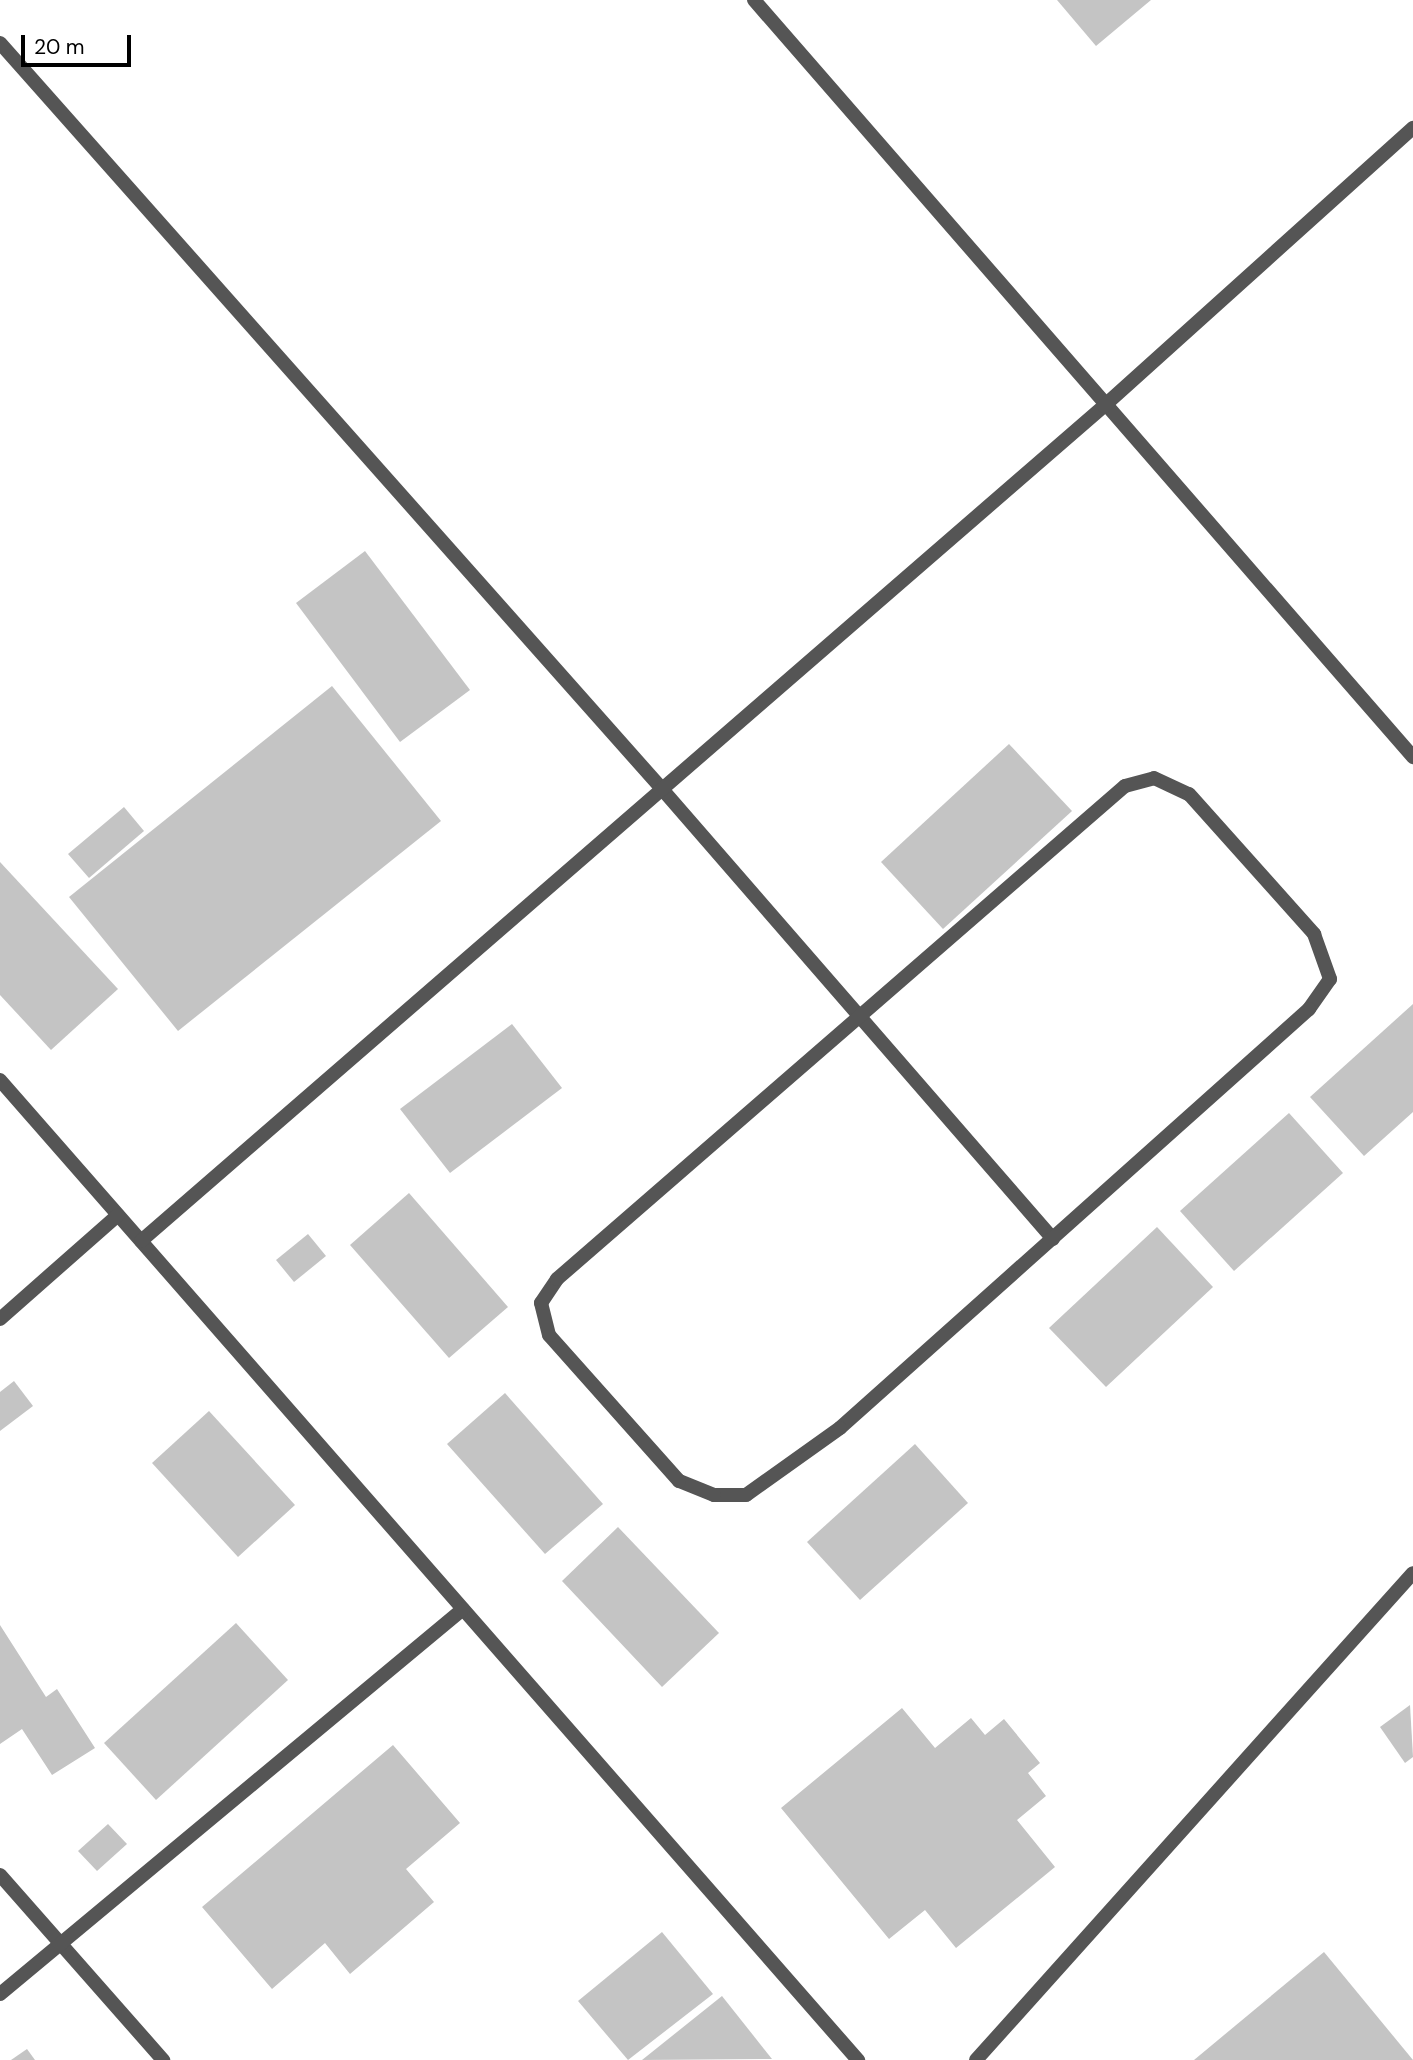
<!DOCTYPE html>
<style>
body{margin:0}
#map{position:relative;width:1413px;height:2060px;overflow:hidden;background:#fff;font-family:"DM Sans",sans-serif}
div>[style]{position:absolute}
.building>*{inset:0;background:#c4c4c4}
.service>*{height:14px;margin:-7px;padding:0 7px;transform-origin:7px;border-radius:7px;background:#555}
span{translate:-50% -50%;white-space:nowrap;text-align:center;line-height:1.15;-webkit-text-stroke:5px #fff;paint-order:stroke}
.scale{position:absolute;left:21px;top:35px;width:110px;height:32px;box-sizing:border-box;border:4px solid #000;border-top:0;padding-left:9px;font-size:21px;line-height:24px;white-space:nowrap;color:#000;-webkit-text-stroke:5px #fff;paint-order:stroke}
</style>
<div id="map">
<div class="building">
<div style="clip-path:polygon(1057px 0,1151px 0,1096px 46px)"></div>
<div style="clip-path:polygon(365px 551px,470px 690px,400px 742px,296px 603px)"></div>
<div style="clip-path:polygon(332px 686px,441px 821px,178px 1031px,69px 897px)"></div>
<div style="clip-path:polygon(1009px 744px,1072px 811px,943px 929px,881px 862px)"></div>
<div style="clip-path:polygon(124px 807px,144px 831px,89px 878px,68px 854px)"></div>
<div style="clip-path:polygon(0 862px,118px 989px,51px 1050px,0 995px)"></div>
<div style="clip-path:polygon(1413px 1004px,1413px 1112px,1364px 1156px,1310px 1097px)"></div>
<div style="clip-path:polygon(512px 1024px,562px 1088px,450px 1173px,400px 1109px)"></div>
<div style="clip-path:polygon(1289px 1113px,1343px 1173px,1234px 1271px,1180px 1211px)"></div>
<div style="clip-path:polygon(409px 1193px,508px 1307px,449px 1358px,350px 1245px)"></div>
<div style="clip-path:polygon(1157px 1227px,1213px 1287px,1106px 1387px,1049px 1328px)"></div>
<div style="clip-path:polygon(308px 1234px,326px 1256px,294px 1282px,276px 1260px)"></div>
<div style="clip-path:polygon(14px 1381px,33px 1406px,0 1431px,0 1392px)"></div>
<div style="clip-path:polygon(505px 1393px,603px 1504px,545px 1554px,447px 1444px)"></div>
<div style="clip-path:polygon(209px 1411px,295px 1505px,238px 1557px,152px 1463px)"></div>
<div style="clip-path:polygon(915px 1444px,968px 1503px,860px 1600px,807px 1542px)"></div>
<div style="clip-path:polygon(618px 1527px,719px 1633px,662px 1687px,562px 1581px)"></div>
<div style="clip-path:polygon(236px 1623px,288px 1680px,156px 1800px,104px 1743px)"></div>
<div style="clip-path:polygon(0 1625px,46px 1697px,57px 1689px,95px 1748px,52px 1775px,22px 1729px,0 1744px)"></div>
<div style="clip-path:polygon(1410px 1705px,1413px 1757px,1405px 1763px,1380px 1727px)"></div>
<div style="clip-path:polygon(902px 1708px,935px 1748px,971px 1718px,985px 1735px,1004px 1719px,1040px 1763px,1028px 1773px,1046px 1796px,1017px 1820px,1055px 1867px,956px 1948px,925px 1910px,889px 1939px,781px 1808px)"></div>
<div style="clip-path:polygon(393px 1745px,460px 1823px,406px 1869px,434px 1902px,350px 1974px,325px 1943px,272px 1989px,202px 1907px)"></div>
<div style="clip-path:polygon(108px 1824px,127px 1844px,97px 1871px,78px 1851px)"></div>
<div style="clip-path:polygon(662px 1932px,713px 1994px,628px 2060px,578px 2001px)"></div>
<div style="clip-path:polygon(1324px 1952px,1413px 2060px,1194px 2060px)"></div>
<div style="clip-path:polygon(722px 1996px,772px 2059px,642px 2060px)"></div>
<div style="clip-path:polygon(27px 2049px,35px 2060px,11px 2060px)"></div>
</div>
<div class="service">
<div style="left:754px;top:0;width:1004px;rotate:48.96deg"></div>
<div style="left:0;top:43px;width:997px;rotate:48.41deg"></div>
<div style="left:662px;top:789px;width:596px;rotate:49.01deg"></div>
<div style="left:1154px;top:778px;width:38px;rotate:25deg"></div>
<div style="left:1189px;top:794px;width:188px;rotate:48.2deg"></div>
<div style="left:1314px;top:934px;width:48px;rotate:70.4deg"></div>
<div style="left:1330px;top:979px;width:37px;rotate:125deg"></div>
<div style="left:1309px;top:1009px;width:629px;rotate:138.22deg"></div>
<div style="left:840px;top:1428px;width:115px;rotate:144.5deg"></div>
<div style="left:746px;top:1495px;width:32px;rotate:180deg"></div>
<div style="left:714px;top:1495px;width:38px;rotate:-158deg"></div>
<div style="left:679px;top:1481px;width:195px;rotate:-131.7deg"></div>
<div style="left:549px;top:1335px;width:33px;rotate:-104deg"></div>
<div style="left:541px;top:1303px;width:29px;rotate:-56deg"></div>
<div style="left:557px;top:1279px;width:752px;rotate:-40.96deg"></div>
<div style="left:1125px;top:786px;width:30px;rotate:-15deg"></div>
<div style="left:0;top:1080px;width:1303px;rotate:48.8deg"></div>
<div style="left:141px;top:1241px;width:1275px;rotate:-40.93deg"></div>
<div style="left:1104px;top:406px;width:416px;rotate:-42deg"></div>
<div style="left:0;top:1319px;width:157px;rotate:-41.4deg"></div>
<div style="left:0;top:1875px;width:247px;rotate:48.6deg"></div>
<div style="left:0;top:1994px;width:602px;rotate:-39.74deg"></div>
<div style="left:976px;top:2060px;width:654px;rotate:-48.1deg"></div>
</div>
<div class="scale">20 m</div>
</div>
